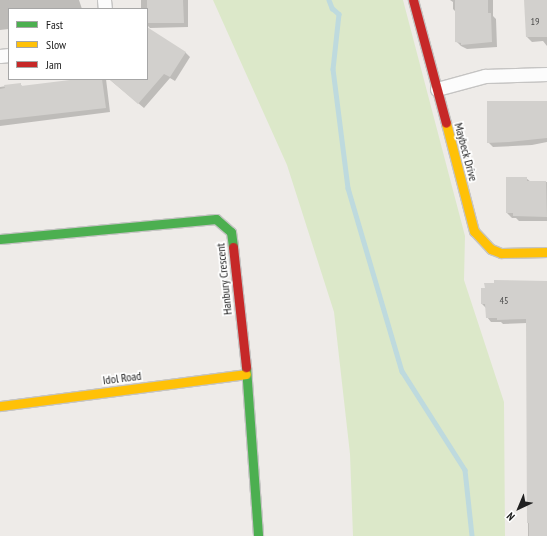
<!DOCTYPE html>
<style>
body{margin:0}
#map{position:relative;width:547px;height:536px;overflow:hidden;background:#eeebe8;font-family:"PT Sans Narrow",sans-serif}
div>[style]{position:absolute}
.grass>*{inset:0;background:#dce8c9}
.shadow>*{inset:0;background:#0003}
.stream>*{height:4.5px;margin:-2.25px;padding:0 2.25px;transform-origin:2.25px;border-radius:2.25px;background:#bedade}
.building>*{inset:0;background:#d2d0cd}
.roads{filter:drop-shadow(1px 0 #c5c4c3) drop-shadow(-1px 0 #c5c4c3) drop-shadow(0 1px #c5c4c3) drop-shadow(0 -1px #c5c4c3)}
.street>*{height:13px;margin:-6.5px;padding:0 6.5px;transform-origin:6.5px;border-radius:6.5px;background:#fcfcfc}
.fast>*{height:9px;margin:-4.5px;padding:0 4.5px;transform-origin:4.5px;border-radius:4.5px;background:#4caf50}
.slow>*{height:9px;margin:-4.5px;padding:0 4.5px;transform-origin:4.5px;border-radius:4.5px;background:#ffc107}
.jam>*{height:9px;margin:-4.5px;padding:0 4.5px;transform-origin:4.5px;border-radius:4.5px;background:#c62828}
span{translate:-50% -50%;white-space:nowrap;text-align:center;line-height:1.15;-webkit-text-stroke:3.5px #fff;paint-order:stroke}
.number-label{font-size:10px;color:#4c4c4b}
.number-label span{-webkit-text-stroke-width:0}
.street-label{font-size:12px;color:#202020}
.legend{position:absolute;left:8px;top:8px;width:140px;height:72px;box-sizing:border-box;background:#fff;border:1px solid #a6a6a6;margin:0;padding:5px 7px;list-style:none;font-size:12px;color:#202020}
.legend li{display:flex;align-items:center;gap:8px;height:20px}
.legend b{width:20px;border:1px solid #a6a6a6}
.north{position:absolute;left:499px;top:488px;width:40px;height:40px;-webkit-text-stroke:3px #fff;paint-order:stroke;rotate:224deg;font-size:11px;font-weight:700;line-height:16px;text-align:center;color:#202020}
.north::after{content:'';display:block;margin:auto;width:14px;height:18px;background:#202020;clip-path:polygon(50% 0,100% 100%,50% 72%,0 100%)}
</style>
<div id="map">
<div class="grass">
<div style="clip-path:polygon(213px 0,403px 0,465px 236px,464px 280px,504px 402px,505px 536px,353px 536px,350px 454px,334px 312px,287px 165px)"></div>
</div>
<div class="shadow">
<div style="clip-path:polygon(0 0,79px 0,82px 9px,9px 9px,9px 29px,0 30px)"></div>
<div style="clip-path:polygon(141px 0,188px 0,188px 27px,150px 28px,147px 25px,147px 9px,141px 9px)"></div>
<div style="clip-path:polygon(450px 0,493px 0,493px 16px,496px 19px,497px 47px,467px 49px,461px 46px,456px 41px,456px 12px,453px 9px,453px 2px)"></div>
<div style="clip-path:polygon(525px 0,547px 0,547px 46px,543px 41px,532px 42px,527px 37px)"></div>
<div style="clip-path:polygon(185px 52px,190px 57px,175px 81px,170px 78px,144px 108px,109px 79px,147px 79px)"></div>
<div style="clip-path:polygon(86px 79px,106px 79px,110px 112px,0 126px,0 87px,20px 84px,23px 87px)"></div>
<div style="clip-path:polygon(547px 102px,547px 142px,532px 145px,493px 147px,488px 142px)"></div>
<div style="clip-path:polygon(526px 178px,531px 182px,547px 182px,547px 221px,519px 221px,516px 218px,512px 218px,507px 213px)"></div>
<div style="clip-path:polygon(495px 281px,547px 281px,547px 536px,528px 536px,527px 323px,503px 324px,501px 322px,491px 322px,487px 317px,486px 308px,482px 304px,486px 289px,495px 284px)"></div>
</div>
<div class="stream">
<div style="left:329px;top:0;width:9px;rotate:69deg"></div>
<div style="left:332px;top:8px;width:9px;rotate:41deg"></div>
<div style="left:339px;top:14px;width:55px;rotate:96.2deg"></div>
<div style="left:333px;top:69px;width:120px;rotate:82.8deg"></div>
<div style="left:348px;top:188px;width:191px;rotate:73.6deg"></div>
<div style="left:402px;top:371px;width:117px;rotate:57.5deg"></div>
<div style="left:465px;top:470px;width:66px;rotate:83.9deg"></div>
</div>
<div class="building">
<div style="clip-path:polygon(147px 0,183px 0,184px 23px,147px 23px)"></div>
<div style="clip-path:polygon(455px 0,488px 0,488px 13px,491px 13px,492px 42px,461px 45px,461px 43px,455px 42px)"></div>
<div style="clip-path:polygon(524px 0,547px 0,547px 37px,526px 37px)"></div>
<div style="clip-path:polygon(147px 27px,186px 52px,170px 77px,164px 74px,138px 104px,109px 79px,147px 79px)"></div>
<div style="clip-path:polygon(78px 79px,102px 79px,106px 108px,0 120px,0 89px,5px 88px,4px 85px,21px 83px,21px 86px)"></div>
<div style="clip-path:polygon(487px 101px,547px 101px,547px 138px,509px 142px,487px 143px)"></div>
<div style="clip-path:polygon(506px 177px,527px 177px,527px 181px,546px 181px,547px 217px,513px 216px,513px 213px,506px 213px)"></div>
<div style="clip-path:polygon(494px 280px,547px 281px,547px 536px,529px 536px,529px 523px,527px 523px,526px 319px,497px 320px,497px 318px,486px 318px,485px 304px,481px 304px,481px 288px,485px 288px,484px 283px,494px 283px)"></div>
</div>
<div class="roads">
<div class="street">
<div style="left:104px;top:0;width:9px;rotate:84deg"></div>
<div style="left:0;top:56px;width:9px;rotate:-6deg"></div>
<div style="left:437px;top:89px;width:50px;rotate:-15.2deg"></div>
<div style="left:485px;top:76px;width:62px;rotate:-1.8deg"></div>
</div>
<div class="fast">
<div style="left:0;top:239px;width:217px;rotate:-5.3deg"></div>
<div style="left:216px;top:219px;width:20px;rotate:41deg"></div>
<div style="left:231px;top:232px;width:15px;rotate:82deg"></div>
<div style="left:246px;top:367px;width:169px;rotate:85.9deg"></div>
</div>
<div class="slow">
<div style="left:446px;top:123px;width:112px;rotate:75.5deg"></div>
<div style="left:474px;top:231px;width:25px;rotate:47deg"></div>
<div style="left:491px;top:249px;width:11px;rotate:22deg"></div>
<div style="left:501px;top:253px;width:46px;rotate:-1.2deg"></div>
<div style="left:0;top:406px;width:248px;rotate:-7.4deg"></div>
</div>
<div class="jam">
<div style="left:413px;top:0;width:127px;rotate:75deg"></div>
<div style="left:233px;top:247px;width:121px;rotate:83.8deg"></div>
</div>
</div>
<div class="number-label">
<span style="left:535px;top:22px">19</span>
<span style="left:504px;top:301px">45</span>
</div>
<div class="street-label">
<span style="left:466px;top:152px;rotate:75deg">Maybeck Drive</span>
<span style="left:224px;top:279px;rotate:-96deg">Hanbury Crescent</span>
<span style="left:122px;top:378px;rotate:-7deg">Idol Road</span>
</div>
<ul class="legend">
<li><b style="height:5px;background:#4caf50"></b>Fast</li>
<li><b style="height:5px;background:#ffc107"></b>Slow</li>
<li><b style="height:5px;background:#c62828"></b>Jam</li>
</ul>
<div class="north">N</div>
</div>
